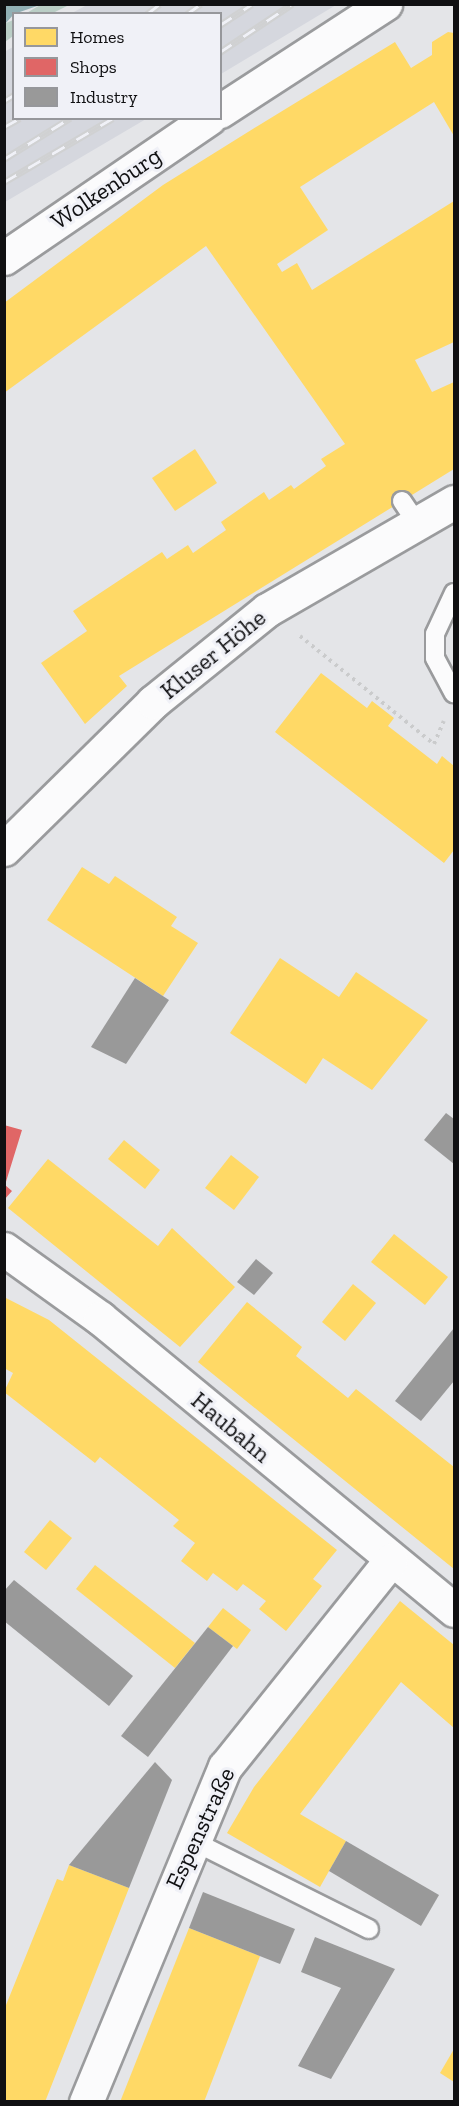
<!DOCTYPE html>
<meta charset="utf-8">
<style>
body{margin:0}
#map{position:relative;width:459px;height:2106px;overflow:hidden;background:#e4e5e8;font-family:"Zilla Slab",serif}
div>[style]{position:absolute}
.built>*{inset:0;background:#d5d7de}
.green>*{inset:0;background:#bacec6}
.water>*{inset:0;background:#91b0b5}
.homes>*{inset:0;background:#ffd966}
.shops>*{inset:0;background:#e06666}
.industry>*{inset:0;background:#999}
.path>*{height:4px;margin-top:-2px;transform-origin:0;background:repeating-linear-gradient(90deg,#cacbcc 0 3px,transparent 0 7.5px)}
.roads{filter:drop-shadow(2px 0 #9a9b9d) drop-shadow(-2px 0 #9a9b9d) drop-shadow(0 2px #9a9b9d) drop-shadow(0 -2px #9a9b9d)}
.service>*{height:18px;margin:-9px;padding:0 9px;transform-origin:9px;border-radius:9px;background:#fbfbfc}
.minor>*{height:33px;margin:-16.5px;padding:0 16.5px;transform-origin:16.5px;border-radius:16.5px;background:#fbfbfc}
.rail>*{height:7px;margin-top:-3.5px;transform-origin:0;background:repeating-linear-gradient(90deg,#f0f1f7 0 14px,#d0d1d2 0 28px);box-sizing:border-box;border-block:2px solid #d0d1d2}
span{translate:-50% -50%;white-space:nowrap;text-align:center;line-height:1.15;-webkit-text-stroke:6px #f0f1f7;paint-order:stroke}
.street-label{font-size:24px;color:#101012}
.frame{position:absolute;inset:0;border:6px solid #101012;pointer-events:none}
.legend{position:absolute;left:12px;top:12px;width:210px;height:108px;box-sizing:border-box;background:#f0f1f7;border:2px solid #96979b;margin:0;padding:8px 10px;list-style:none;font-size:18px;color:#101012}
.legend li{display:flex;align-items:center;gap:12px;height:30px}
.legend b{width:30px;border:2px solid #96979b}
</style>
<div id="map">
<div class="built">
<div style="clip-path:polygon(87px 5px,336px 4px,336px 5px,221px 74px,220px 14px,72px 13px)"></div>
<div style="clip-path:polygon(13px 47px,14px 118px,146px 119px,5px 202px,4px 52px)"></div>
</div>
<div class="green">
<div style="clip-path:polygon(40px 5px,69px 5px,53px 13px,25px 14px)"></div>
<div style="clip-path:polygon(13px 20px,13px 36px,5px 42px,4px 24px)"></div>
</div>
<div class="water">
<div style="clip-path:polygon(5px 4px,40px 4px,40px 5px,14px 14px,5px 24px)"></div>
</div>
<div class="homes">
<div style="clip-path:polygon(448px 32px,454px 33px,454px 136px,434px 102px,300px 187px,328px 230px,277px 264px,282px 272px,297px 263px,312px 290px,454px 201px,454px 342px,415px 360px,432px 392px,454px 382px,454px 469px,119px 676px,127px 686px,85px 724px,41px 663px,87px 631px,73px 611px,162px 552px,167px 559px,188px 545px,193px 553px,226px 530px,221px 522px,264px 492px,269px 500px,291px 485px,294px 489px,326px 466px,321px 459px,345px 444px,206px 246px,4px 393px,4px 303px,163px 185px,261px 124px,395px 42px,411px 68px,432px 55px,432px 42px)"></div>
<div style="clip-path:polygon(195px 449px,217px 483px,175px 511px,152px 478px)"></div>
<div style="clip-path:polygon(321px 673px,367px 708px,372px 701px,394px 718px,388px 726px,437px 764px,442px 756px,454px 766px,454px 850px,444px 863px,275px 732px)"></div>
<div style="clip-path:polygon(82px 867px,109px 884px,115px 876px,177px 917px,171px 926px,198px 943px,163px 996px,47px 920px)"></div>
<div style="clip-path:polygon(280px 958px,339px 997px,356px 972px,428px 1020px,372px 1090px,323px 1058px,306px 1084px,230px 1033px)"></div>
<div style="clip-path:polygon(124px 1140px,160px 1170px,145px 1189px,108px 1159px)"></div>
<div style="clip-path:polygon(231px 1155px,259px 1177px,234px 1210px,205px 1188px)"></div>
<div style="clip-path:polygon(48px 1159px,158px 1246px,172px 1228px,235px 1287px,180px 1347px,8px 1208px)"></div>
<div style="clip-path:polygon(394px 1234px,448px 1277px,425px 1305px,371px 1262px)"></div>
<div style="clip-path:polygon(353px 1284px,376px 1303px,345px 1341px,322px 1322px)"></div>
<div style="clip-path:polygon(4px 1297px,49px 1320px,337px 1550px,313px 1579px,322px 1586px,286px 1631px,259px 1609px,266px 1601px,243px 1584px,237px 1591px,213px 1573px,207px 1581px,181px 1561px,195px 1543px,173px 1526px,179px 1520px,100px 1457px,95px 1463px,4px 1392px,13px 1373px,4px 1368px)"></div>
<div style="clip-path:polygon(247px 1302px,302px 1347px,296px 1356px,348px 1398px,356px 1389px,454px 1467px,454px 1569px,198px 1362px)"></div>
<div style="clip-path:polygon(50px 1520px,72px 1538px,46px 1570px,24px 1552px)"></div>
<div style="clip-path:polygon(95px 1565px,195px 1643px,175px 1668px,76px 1589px)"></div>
<div style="clip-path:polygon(400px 1601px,454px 1645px,454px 1728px,401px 1682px,300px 1814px,346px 1841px,320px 1887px,227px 1833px,254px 1787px)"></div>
<div style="clip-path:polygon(223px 1608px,251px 1630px,237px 1649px,208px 1627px)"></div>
<div style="clip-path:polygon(69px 1865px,129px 1888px,45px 2102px,4px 2102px,4px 2010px,57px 1879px,63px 1881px)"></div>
<div style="clip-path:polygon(189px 1928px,260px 1956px,204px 2102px,120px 2102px)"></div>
<div style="clip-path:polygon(454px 2049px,454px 2082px,440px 2073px)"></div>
</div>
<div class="shops">
<div style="clip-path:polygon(4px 1125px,22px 1130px,5px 1185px,12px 1191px,4px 1200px)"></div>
</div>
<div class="industry">
<div style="clip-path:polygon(135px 978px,169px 1000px,126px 1064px,91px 1047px)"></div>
<div style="clip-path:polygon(446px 1113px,454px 1119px,454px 1164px,424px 1140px)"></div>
<div style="clip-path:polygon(256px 1259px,273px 1273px,254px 1295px,237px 1282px)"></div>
<div style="clip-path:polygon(454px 1328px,454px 1381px,421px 1421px,395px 1401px)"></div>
<div style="clip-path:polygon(14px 1580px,133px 1676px,109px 1706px,4px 1621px,4px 1591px)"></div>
<div style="clip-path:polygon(208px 1627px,233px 1646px,148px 1757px,121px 1736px)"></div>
<div style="clip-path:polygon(155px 1762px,172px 1780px,129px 1888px,69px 1865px)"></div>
<div style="clip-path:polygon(346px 1841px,439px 1895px,421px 1926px,329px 1871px)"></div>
<div style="clip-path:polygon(203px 1892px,295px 1929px,280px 1964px,189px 1928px)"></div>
<div style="clip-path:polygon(315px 1937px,395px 1969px,331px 2079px,298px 2066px,341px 1988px,301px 1972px)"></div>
</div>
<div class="path">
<div style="left:300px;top:636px;width:172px;rotate:38.9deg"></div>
<div style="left:434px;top:744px;width:25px;rotate:-67deg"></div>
</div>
<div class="roads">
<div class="service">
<div style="left:402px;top:501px;width:27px;rotate:56deg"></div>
<div style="left:454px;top:593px;width:45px;rotate:114.9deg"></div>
<div style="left:435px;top:634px;width:24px;rotate:90deg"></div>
<div style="left:435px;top:658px;width:40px;rotate:62deg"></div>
<div style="left:191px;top:1840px;width:199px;rotate:26.6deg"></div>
</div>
<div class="minor">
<div style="left:220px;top:111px;width:197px;rotate:-33deg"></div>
<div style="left:4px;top:258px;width:248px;rotate:-34.3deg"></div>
<div style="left:4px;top:849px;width:209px;rotate:-44.6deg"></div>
<div style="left:153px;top:702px;width:146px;rotate:-38.9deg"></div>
<div style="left:267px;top:610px;width:216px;rotate:-30deg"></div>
<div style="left:4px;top:1249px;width:118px;rotate:35.7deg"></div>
<div style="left:100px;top:1318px;width:459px;rotate:39.5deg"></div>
<div style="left:86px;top:2102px;width:363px;rotate:-67.5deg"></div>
<div style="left:225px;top:1767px;width:265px;rotate:-51.3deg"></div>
</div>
</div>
<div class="rail">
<div style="left:147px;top:14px;width:16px;rotate:-38deg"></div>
<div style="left:187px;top:14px;width:17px;rotate:-36deg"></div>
<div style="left:220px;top:25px;width:38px;rotate:-33deg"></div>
<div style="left:220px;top:52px;width:87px;rotate:-33.7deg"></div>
<div style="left:4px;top:101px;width:12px;rotate:-31deg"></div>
<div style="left:4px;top:127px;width:18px;rotate:-29deg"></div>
<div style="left:4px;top:159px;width:78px;rotate:-31.8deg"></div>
<div style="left:4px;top:182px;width:126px;rotate:-30.4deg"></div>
</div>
<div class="street-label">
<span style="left:106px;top:188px;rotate:-34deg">Wolkenburg</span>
<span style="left:213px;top:654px;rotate:-39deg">Kluser Höhe</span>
<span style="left:231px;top:1427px;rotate:40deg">Haubahn</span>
<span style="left:200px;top:1828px;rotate:-65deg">Espenstraße</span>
</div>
<div class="frame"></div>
<ul class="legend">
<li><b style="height:16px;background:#ffd966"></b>Homes</li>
<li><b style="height:16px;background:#e06666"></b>Shops</li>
<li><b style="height:16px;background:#999"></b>Industry</li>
</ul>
</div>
